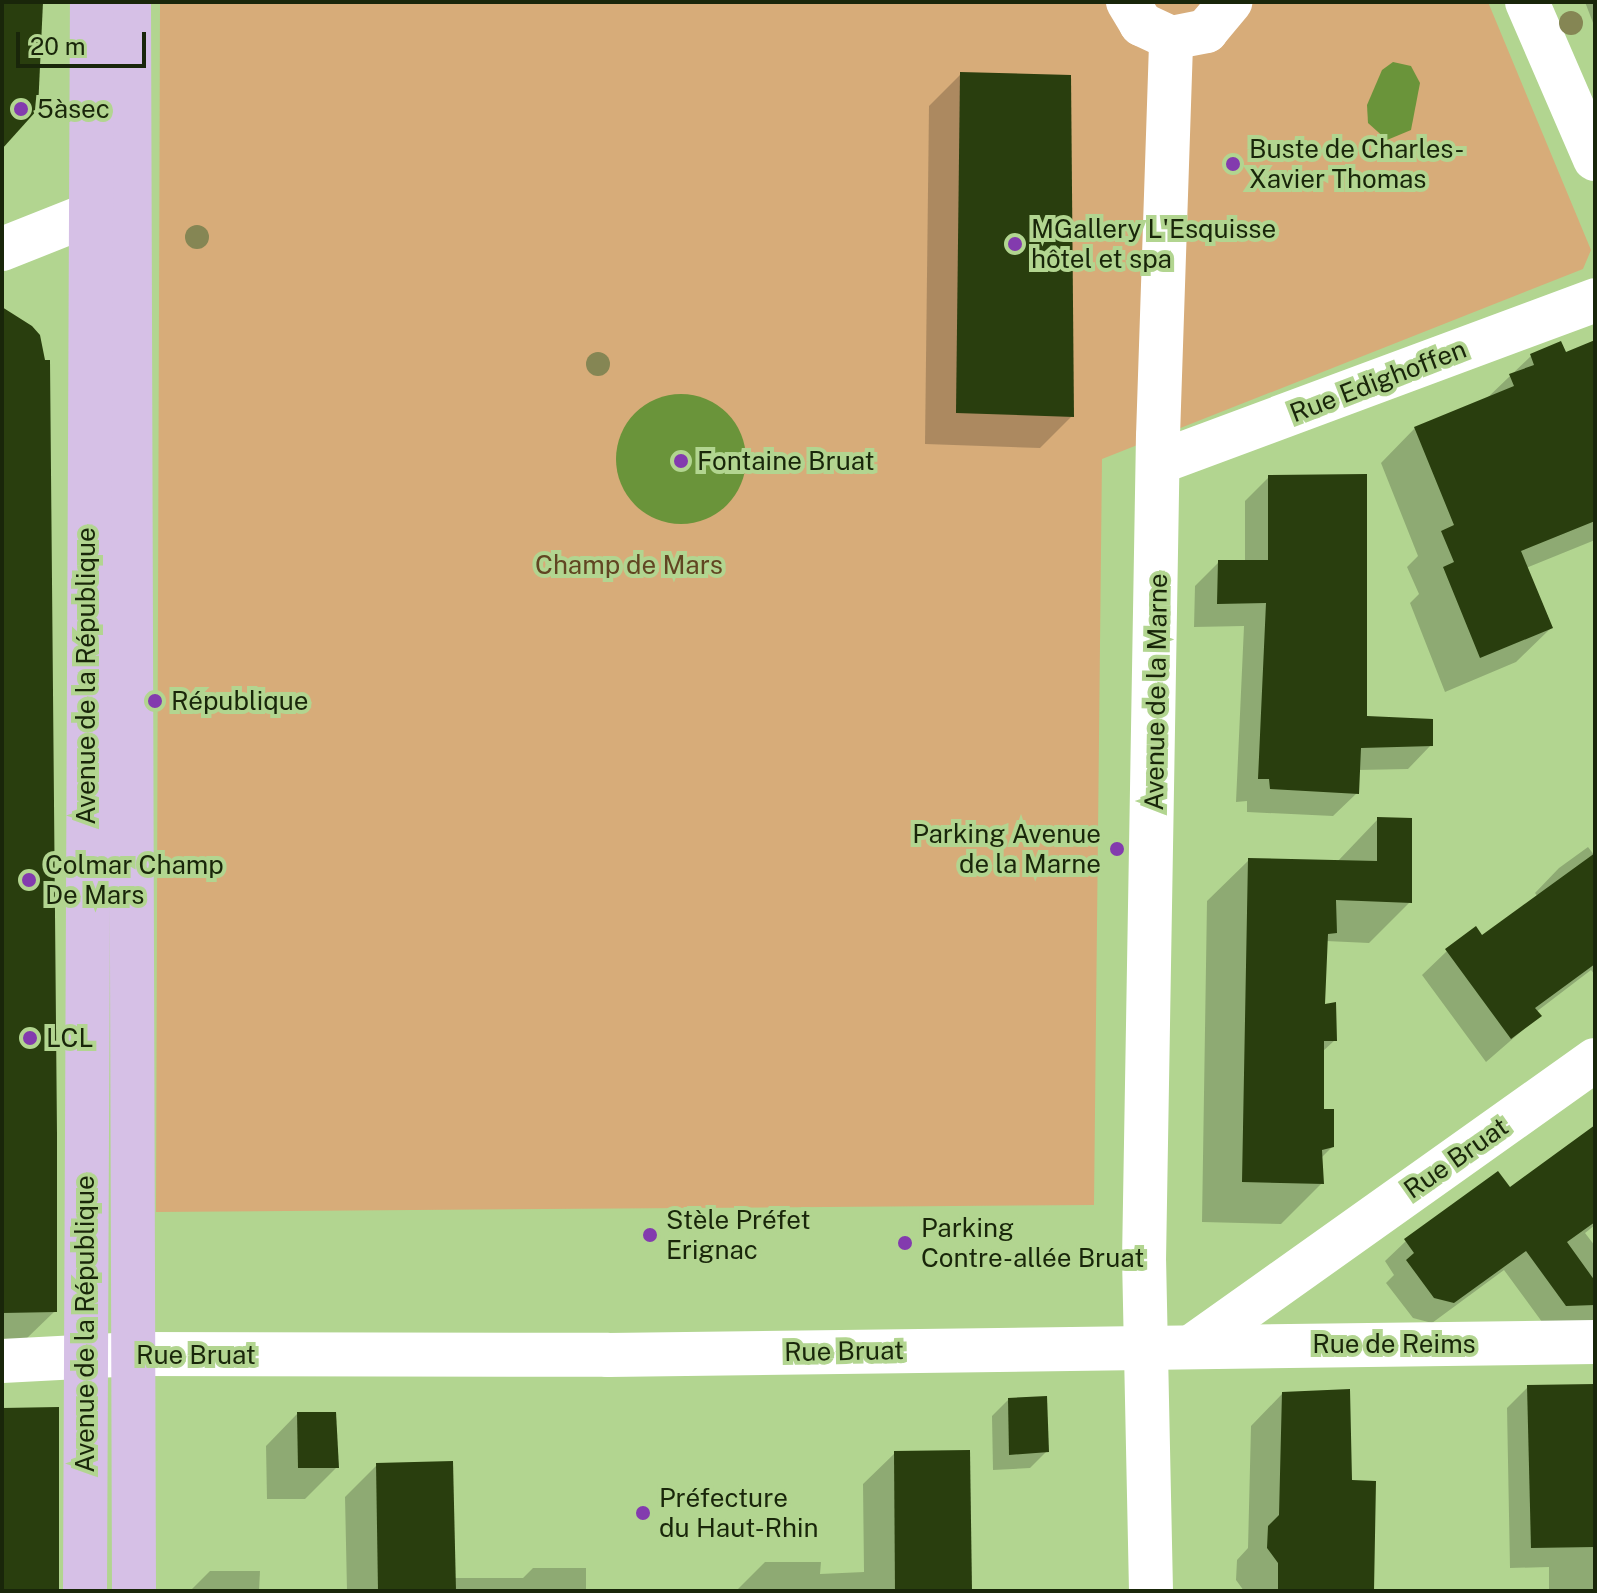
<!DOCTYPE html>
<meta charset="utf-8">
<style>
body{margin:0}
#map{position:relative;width:1597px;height:1593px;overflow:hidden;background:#b2d590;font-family:"Public Sans",sans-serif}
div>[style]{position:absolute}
.green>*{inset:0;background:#d7ac79}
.water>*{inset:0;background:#6a943a}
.round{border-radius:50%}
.shadow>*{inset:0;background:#0003}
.building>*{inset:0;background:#293e0e}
.minor>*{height:44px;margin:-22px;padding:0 22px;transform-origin:22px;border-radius:22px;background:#fff}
.major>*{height:44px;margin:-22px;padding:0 22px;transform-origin:22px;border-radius:22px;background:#d6c0e6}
.trees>*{width:24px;height:24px;margin:-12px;border-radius:50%;background:#858654}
.dots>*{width:22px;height:22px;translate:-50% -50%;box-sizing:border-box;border:4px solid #b2d590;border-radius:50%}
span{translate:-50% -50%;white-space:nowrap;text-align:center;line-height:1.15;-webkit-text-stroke:8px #b2d590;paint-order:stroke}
.poi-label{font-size:26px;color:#19260a}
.left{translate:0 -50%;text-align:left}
.right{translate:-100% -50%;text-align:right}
.street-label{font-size:26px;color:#19260a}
.park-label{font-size:26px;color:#614522}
.frame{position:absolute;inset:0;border:4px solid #19260a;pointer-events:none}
.scale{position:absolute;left:16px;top:32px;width:130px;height:36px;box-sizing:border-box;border:4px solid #19260a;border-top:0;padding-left:10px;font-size:24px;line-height:28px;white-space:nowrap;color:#19260a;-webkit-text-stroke:6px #b2d590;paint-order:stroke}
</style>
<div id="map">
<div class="green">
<div style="clip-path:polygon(160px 2px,1488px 2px,1591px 250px,1583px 269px,1102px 459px,1094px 1205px,156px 1212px)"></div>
</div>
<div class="water">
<div style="clip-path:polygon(1393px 62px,1411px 66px,1420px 83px,1411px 130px,1387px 140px,1368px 123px,1367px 105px,1382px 70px)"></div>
<div class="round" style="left:616px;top:394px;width:130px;height:130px"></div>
</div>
<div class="shadow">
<div style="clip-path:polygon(1585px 2px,1595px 2px,1595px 28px)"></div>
<div style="clip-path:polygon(961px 74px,1072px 416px,1040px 448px,925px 444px,929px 106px)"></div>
<div style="clip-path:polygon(2px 326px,55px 1311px,25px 1340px,2px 1341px)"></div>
<div style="clip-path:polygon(1531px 356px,1595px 364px,1595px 540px,1526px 568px,1551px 628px,1516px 662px,1445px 692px,1410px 603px,1419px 594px,1407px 567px,1418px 556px,1381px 463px,1415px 428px,1486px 399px)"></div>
<div style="clip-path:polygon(1269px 477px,1365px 718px,1431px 745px,1408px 769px,1358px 770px,1357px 793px,1333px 816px,1247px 812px,1247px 801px,1236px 802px,1244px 626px,1194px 627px,1195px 586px,1219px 562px,1245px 562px,1245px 501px)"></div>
<div style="clip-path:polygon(1378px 819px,1410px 902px,1369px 943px,1326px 941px,1323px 1006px,1335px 1040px,1322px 1052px,1322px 1111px,1332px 1147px,1321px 1158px,1322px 1183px,1281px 1224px,1202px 1222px,1207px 901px,1249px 860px,1337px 862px)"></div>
<div style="clip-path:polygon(1588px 847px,1595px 856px,1595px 975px,1591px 970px,1536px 1012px,1539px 1016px,1486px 1062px,1422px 975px,1447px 951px,1482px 938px,1538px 897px,1535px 893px,1559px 868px)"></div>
<div style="clip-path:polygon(1595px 1128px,1595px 1225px,1585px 1233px,1595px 1246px,1595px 1325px,1545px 1326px,1504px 1270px,1432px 1323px,1413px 1318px,1386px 1283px,1394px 1275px,1385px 1261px,1406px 1241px,1510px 1190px)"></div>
<div style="clip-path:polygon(1595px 1386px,1595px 1591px,1549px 1591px,1549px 1567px,1510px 1568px,1507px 1408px,1528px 1387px)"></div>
<div style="clip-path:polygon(1282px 1394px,1350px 1482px,1372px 1591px,1244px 1591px,1236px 1580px,1237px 1560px,1248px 1548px,1251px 1426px)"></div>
<div style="clip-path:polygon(1008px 1400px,1047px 1451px,1030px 1468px,993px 1470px,992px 1416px)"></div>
<div style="clip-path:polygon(297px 1414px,337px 1467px,305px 1499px,267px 1499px,266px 1446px)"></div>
<div style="clip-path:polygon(895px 1453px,970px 1591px,736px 1591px,765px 1562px,821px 1562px,820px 1574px,864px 1572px,863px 1484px)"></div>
<div style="clip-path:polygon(377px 1465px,454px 1578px,523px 1578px,533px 1568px,586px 1568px,586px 1591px,347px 1591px,345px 1497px)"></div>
<div style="clip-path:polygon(210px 1571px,260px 1571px,259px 1591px,190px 1591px)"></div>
</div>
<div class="building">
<div style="clip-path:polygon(2px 2px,43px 2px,38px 109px,2px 149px)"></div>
<div style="clip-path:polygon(960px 72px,1071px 75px,1074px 417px,956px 413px)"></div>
<div style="clip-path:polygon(2px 307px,32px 326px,40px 335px,45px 360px,50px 360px,57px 1135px,57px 1312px,2px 1313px)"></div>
<div style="clip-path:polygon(1595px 340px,1595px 521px,1521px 551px,1553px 628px,1480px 658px,1443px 567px,1454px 562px,1441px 531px,1454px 525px,1414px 427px,1514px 386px,1509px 374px,1534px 365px,1530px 354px,1561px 341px,1566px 352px)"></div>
<div style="clip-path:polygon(1367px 474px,1367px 716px,1433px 719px,1433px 746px,1361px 748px,1359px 794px,1270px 789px,1269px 779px,1258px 779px,1266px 603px,1217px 604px,1218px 560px,1268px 560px,1268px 475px)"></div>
<div style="clip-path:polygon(1377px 817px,1412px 818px,1412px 903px,1336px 900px,1337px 933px,1328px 934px,1325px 1004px,1336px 1002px,1337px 1041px,1324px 1041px,1324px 1109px,1334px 1109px,1334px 1147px,1322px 1150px,1324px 1184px,1242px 1182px,1248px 858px,1377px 861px)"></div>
<div style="clip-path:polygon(1595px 853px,1595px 964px,1535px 1008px,1542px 1016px,1511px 1039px,1445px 949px,1476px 926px,1482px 935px)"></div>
<div style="clip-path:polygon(1595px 1125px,1595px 1222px,1567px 1242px,1595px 1281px,1595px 1305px,1566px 1306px,1526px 1251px,1454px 1303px,1434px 1298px,1406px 1260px,1414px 1253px,1404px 1239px,1498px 1171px,1510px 1187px)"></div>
<div style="clip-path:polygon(1595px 1384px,1595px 1547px,1531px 1548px,1527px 1385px)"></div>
<div style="clip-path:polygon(1350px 1389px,1352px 1480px,1376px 1481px,1374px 1591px,1278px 1591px,1278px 1563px,1267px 1548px,1268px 1526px,1279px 1515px,1282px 1392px)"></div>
<div style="clip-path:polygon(1047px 1396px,1049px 1452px,1009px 1455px,1008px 1398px)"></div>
<div style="clip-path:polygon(59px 1407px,59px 1591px,2px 1591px,2px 1408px)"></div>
<div style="clip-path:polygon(297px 1412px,336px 1412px,339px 1468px,298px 1468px)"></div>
<div style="clip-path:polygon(970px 1450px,972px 1591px,895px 1591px,894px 1451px)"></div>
<div style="clip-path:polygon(453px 1461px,456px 1591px,378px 1591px,376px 1463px)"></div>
</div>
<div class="minor">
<div style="left:1128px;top:2px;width:26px;rotate:59deg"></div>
<div style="left:1141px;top:24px;width:33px;rotate:25deg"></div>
<div style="left:1171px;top:38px;width:36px;rotate:-11deg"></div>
<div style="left:1206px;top:31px;width:38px;rotate:-50deg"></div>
<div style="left:1527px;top:2px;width:171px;rotate:66.6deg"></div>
<div style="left:2px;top:249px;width:92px;rotate:-21.6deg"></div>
<div style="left:88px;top:215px;width:37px;rotate:-8deg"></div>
<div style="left:1160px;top:462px;width:464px;rotate:-20.4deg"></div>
<div style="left:1194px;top:1345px;width:492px;rotate:-35.4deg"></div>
<div style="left:2px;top:1361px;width:133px;rotate:-3deg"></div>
<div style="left:135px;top:1354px;width:473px;rotate:0.1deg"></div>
<div style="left:608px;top:1355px;width:987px;rotate:-0.75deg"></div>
<div style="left:1151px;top:1591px;width:330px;rotate:-91.2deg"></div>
<div style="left:1144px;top:1261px;width:825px;rotate:-89.03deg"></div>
<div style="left:1158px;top:436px;width:398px;rotate:-88.1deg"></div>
</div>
<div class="major">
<div style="left:129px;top:2px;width:1589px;rotate:89.82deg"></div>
<div style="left:85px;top:1591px;width:1589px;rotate:-89.75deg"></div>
</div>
<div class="trees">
<div style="left:1571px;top:23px"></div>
<div style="left:197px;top:237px"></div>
<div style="left:598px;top:364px"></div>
</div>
<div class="dots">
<div style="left:21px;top:109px;background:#833bae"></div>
<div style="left:1233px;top:164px;background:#833bae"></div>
<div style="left:1015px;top:244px;background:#833bae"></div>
<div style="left:681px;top:461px;background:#833bae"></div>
<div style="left:155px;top:701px;background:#833bae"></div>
<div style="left:1117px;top:849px;background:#833bae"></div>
<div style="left:29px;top:880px;background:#833bae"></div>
<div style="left:30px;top:1038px;background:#833bae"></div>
<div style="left:650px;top:1235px;background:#833bae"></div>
<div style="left:905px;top:1243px;background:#833bae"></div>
<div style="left:643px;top:1513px;background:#833bae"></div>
</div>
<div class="poi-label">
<span class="left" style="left:37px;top:109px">5àsec</span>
<span class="left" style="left:1249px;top:164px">Buste de Charles-<br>Xavier Thomas</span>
<span class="left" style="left:1031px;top:244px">MGallery L'Esquisse<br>hôtel et spa</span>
<span class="left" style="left:697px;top:461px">Fontaine Bruat</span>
<span class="left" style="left:171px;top:701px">République</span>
<span class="right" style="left:1101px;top:849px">Parking Avenue<br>de la Marne</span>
<span class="left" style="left:45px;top:880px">Colmar Champ<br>De Mars</span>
<span class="left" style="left:46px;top:1038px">LCL</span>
<span class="left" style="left:666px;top:1235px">Stèle Préfet<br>Erignac</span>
<span class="left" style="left:921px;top:1243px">Parking<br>Contre-allée Bruat</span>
<span class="left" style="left:659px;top:1513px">Préfecture<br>du Haut-Rhin</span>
</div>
<div class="street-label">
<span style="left:1378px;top:381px;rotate:-21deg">Rue Edighoffen</span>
<span style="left:86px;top:676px;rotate:-90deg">Avenue de la République</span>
<span style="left:1156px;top:692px;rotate:-89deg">Avenue de la Marne</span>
<span style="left:1456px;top:1158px;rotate:-35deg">Rue Bruat</span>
<span style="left:85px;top:1324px;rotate:-90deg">Avenue de la République</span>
<span style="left:1394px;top:1344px">Rue de Reims</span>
<span style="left:844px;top:1351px;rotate:-1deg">Rue Bruat</span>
<span style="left:196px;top:1355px">Rue Bruat</span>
</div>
<div class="park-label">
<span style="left:629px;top:565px">Champ de Mars</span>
</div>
<div class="frame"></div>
<div class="scale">20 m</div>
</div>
